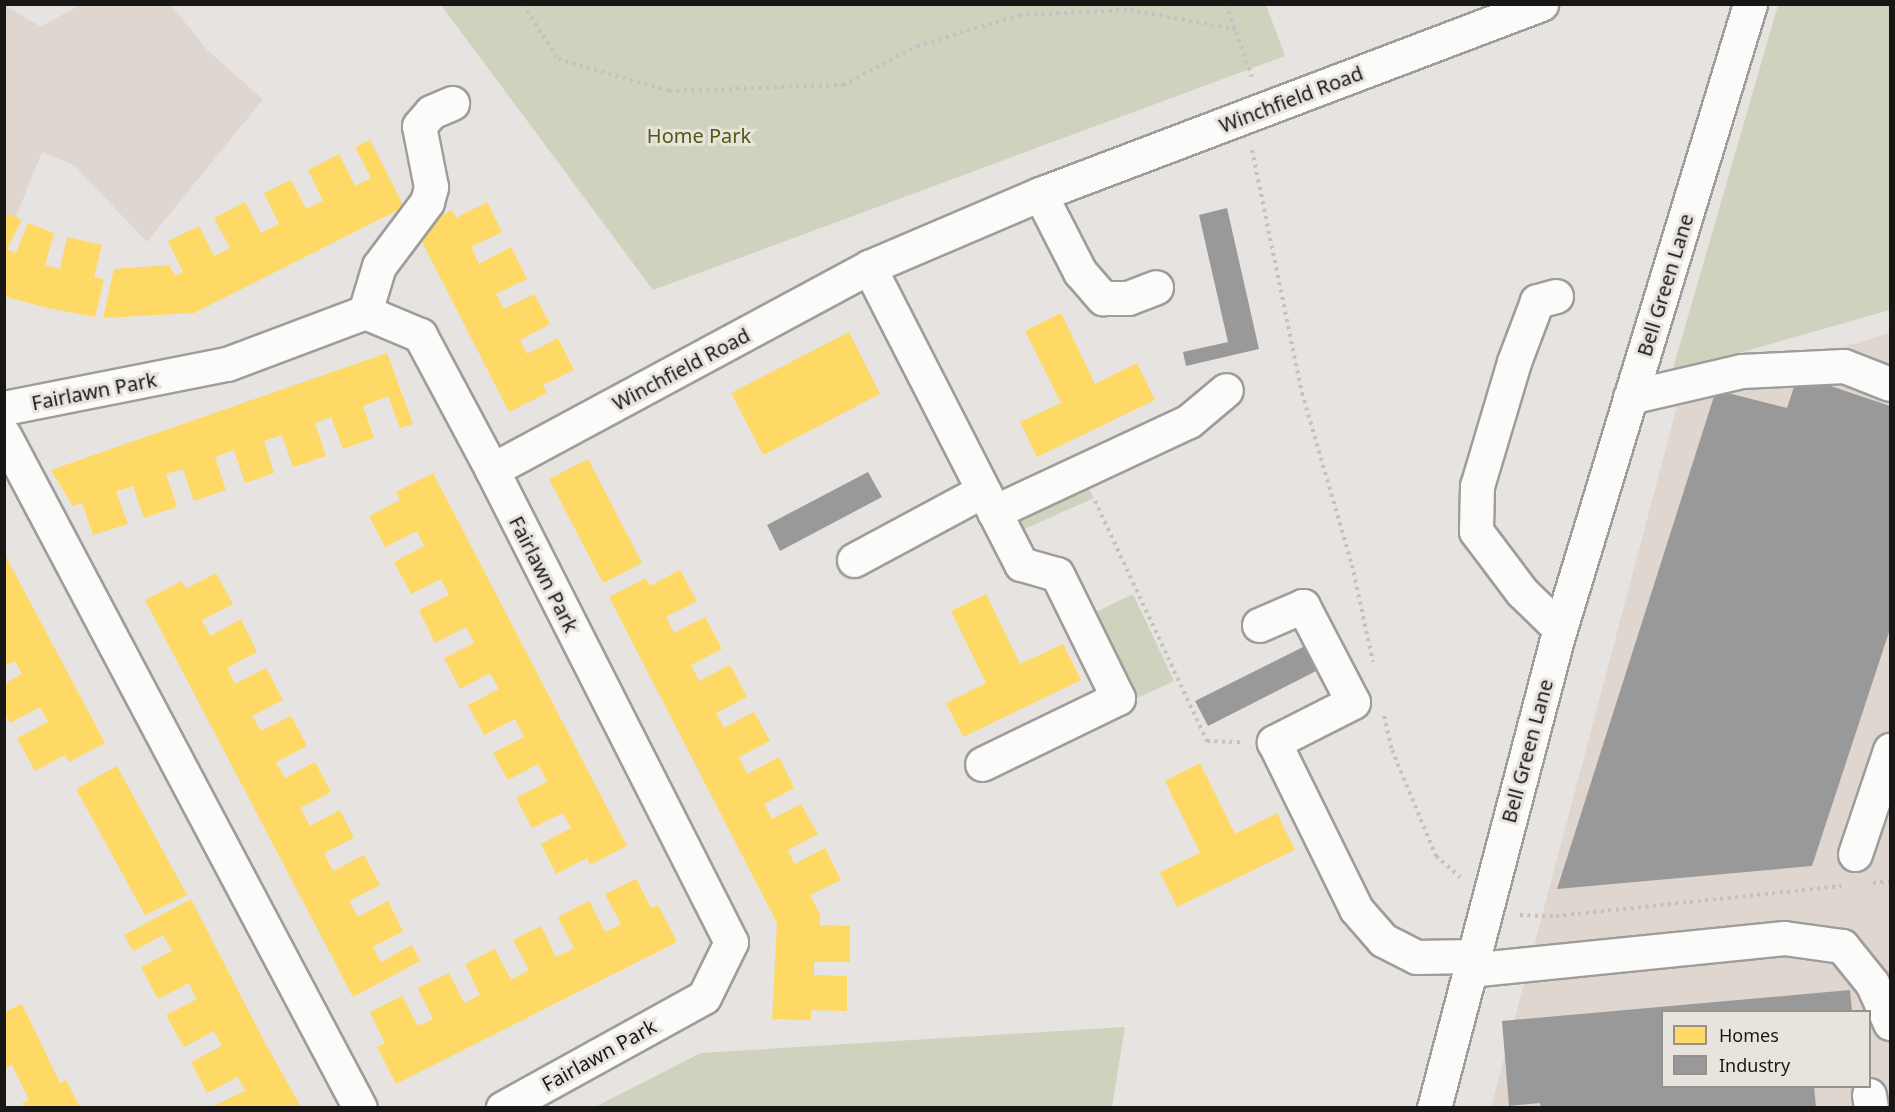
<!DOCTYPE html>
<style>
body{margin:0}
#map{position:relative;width:1895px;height:1112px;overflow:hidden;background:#e6e3e0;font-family:"Noto Sans",sans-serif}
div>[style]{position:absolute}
.built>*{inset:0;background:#dfd6cf}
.green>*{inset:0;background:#cfd2bd}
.homes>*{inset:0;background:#ffd966}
.industry>*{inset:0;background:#999}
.path>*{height:4px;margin-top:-2px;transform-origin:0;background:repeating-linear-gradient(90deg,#c3c2c1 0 3px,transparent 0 7.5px)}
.roads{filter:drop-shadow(2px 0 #9f9d9b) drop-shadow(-2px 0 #9f9d9b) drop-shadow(0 2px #9f9d9b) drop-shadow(0 -2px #9f9d9b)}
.minor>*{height:33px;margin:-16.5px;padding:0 16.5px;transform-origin:16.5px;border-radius:16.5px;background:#fbfbfa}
span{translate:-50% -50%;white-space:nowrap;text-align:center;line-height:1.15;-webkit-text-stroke:6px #e9e3dd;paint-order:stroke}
.street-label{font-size:20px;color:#191715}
.park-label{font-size:20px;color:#4e5b10}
.frame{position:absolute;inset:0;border:6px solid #191715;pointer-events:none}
.legend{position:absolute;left:1661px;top:1010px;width:210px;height:78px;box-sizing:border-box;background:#e9e3dd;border:2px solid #96918d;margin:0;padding:8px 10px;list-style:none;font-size:18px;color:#191715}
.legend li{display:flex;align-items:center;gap:12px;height:30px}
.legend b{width:30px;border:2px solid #96918d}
</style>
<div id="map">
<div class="built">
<div style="clip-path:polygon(5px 5px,41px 27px,79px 5px,171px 5px,208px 51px,263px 99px,147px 242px,74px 165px,42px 152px,17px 214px,5px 235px)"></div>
<div style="clip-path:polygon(evenodd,1890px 333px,1890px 1107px,1491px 1108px,1680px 395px,1890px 333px,1662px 1012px,1870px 1012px,1870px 1086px,1662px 1086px,1662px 1012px)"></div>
</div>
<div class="green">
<div style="clip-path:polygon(441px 5px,1266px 5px,1285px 56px,653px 290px)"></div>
<div style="clip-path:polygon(1778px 5px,1890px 5px,1890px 310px,1672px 372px)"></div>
<div style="clip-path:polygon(1085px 482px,1094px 498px,1022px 530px,1021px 518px,1027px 509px)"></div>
<div style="clip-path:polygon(1133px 594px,1174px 681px,1135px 699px,1094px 613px)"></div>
<div style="clip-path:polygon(1125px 1027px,1112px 1107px,595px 1107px,701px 1053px)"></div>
</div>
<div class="homes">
<div style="clip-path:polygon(370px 140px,404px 207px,194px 313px,103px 318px,114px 269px,169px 265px,175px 276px,183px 272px,168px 241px,199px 226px,214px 256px,230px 248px,214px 218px,245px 202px,261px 233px,279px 224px,264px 193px,291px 180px,306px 209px,323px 201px,308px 170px,339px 154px,355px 186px,371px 178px,355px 147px)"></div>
<div style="clip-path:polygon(487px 202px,502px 232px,471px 247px,479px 264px,511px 247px,527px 279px,496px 294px,500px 301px,504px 309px,534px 294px,550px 324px,520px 340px,524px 347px,527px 354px,558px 338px,574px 370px,543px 385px,547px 393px,509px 412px,416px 230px,452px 210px,456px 218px)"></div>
<div style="clip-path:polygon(9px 213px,22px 220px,7px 249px,11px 251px,16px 253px,28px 223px,54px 233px,45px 265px,60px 269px,67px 237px,102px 245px,94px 277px,104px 279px,95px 317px,43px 307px,4px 296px,4px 221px)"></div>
<div style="clip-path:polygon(1061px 313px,1095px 384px,1137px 363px,1155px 400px,1037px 457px,1020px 422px,1061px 403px,1025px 331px)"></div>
<div style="clip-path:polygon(849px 332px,880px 394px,763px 455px,731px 393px)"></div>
<div style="clip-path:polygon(387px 353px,413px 424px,400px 428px,388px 396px,363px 406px,374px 438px,343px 449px,331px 417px,315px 423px,326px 456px,293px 467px,282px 435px,264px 441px,274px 473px,245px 483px,234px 450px,215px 457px,226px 490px,194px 501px,183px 469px,166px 474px,177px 507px,144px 518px,133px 486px,124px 489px,116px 491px,128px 524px,93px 535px,82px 503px,73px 506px,51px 470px)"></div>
<div style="clip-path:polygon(588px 459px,642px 563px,603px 583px,549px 479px)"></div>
<div style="clip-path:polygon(433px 473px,627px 846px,590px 865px,587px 858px,556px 874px,541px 844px,571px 828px,563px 813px,532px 828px,516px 798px,547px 782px,538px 764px,508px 780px,493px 753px,524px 737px,515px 719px,484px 735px,468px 705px,499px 689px,490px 673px,460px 689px,444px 658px,474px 643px,466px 627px,435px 643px,419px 610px,449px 595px,441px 579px,411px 594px,394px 562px,424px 546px,417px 531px,385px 547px,369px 516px,400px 500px,396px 492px)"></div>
<div style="clip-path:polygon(4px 553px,105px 743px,69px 762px,65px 755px,35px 771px,17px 738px,48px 722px,40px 707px,10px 723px,4px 713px,4px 684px,22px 674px,15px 661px,4px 666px)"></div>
<div style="clip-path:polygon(680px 570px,697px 601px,666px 617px,674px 633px,705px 617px,722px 649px,691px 665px,699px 681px,730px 665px,747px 697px,716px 713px,724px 728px,754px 712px,770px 741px,739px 757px,747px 774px,779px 757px,794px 788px,764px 804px,772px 819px,801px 804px,818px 834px,788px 850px,791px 857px,795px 864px,825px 848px,841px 880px,810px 895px,820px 914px,820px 925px,850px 926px,850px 962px,814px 962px,814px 975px,847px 976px,847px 1011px,811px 1010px,811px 1020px,772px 1019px,777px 923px,609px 597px,646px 578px,650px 586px)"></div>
<div style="clip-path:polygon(216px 573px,233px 604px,202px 620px,210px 636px,241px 619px,257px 652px,227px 668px,235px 684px,266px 668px,283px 700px,252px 716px,261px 731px,291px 716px,307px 746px,276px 762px,285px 778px,315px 762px,331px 792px,300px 808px,310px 826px,340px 810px,354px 838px,324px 853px,333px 871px,364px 855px,380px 885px,349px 901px,358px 917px,388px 901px,403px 931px,373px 947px,381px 962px,412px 945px,420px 961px,353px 997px,145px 600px,182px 581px,186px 589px)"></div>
<div style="clip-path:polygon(986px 594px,1020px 664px,1063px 644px,1081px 680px,963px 737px,946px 703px,986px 683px,951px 611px)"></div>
<div style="clip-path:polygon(1200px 763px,1235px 834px,1277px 813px,1295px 850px,1177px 907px,1160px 872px,1200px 853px,1165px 781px)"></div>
<div style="clip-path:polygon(117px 766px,187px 895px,145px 915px,76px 789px)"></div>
<div style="clip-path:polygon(636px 879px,651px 908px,658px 905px,677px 942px,396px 1084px,377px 1047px,385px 1043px,370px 1012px,402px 996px,418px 1026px,433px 1019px,418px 988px,449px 973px,464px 1003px,480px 995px,465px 964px,495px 949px,511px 980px,529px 970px,513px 940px,541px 926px,556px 957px,567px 952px,574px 948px,558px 917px,589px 901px,605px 932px,621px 924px,605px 894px)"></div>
<div style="clip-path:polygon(191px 899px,265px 1043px,301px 1107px,211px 1107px,245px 1091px,238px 1077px,207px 1093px,191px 1062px,222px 1046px,214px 1031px,184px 1047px,166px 1015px,197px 999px,193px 992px,189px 983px,158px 999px,141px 967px,172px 951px,163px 935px,133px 951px,124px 935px)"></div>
<div style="clip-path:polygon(22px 1004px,60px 1083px,66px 1080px,80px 1107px,25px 1107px,22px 1103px,29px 1100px,12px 1065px,4px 1068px,4px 1012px)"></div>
</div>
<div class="industry">
<div style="clip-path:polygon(1227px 208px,1259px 349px,1186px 366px,1183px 352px,1228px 342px,1199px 215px)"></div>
<div style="clip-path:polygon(1798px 375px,1890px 406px,1890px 629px,1812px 866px,1557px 889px,1716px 390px,1787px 408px)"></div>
<div style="clip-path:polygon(868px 472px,882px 497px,780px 551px,767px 525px)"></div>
<div style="clip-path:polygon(1307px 645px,1320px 669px,1208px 726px,1195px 701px)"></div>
<div style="clip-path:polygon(1850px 990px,1852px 1012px,1662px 1012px,1662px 1086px,1814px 1086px,1816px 1108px,1541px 1108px,1540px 1103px,1509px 1106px,1502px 1021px)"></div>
</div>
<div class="path">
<div style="left:523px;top:4px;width:65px;rotate:57.5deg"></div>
<div style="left:558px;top:59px;width:116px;rotate:16.1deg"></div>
<div style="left:669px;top:91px;width:174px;rotate:-2deg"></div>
<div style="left:843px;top:85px;width:84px;rotate:-27.8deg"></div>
<div style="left:917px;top:46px;width:107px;rotate:-16.9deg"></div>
<div style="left:1019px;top:15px;width:111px;rotate:-2.6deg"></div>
<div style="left:1130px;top:10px;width:107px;rotate:10.3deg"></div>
<div style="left:1226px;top:4px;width:77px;rotate:70.4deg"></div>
<div style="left:1252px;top:150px;width:248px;rotate:78.4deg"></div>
<div style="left:1302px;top:393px;width:179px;rotate:73.8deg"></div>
<div style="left:1352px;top:565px;width:99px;rotate:77.8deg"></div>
<div style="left:1095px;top:501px;width:265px;rotate:65deg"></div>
<div style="left:1207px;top:741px;width:33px;rotate:2deg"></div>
<div style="left:1384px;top:716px;width:35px;rotate:77deg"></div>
<div style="left:1392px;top:750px;width:115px;rotate:67.5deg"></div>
<div style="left:1436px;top:856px;width:32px;rotate:41deg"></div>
<div style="left:1873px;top:883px;width:17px;rotate:-7deg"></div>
<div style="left:1520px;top:915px;width:36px;rotate:2deg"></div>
<div style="left:1556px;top:916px;width:287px;rotate:-6deg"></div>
</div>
<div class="roads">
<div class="minor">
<div style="left:1040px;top:194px;width:88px;rotate:62.9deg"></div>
<div style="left:1080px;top:272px;width:35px;rotate:49deg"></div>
<div style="left:1103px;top:298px;width:25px"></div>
<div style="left:1128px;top:298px;width:30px;rotate:-21deg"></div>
<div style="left:869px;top:267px;width:334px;rotate:62.9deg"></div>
<div style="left:1021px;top:564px;width:37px;rotate:16deg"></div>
<div style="left:1057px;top:574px;width:138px;rotate:63.8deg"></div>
<div style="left:1118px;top:698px;width:151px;rotate:154.1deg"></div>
<div style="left:1556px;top:296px;width:20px;rotate:165deg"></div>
<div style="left:1537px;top:301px;width:65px;rotate:110.7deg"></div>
<div style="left:1514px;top:362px;width:129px;rotate:106.6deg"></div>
<div style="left:1477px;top:486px;width:45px;rotate:91.3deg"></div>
<div style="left:1476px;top:531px;width:76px;rotate:53deg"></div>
<div style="left:1522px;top:592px;width:53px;rotate:44.2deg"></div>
<div style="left:365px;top:312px;width:48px;rotate:-73.1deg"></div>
<div style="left:379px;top:266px;width:80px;rotate:-53.1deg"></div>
<div style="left:427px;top:202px;width:16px;rotate:-75deg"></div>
<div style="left:431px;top:187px;width:62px;rotate:-101.1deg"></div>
<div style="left:419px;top:126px;width:18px;rotate:-49deg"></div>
<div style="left:431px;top:112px;width:23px;rotate:-23deg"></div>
<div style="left:1630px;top:397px;width:115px;rotate:-13.1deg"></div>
<div style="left:1742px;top:371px;width:102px;rotate:-2.8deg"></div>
<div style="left:1844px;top:366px;width:49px;rotate:21.4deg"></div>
<div style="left:4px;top:408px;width:227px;rotate:-11.2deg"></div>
<div style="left:227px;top:364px;width:147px;rotate:-20.6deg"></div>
<div style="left:365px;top:312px;width:60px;rotate:22.7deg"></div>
<div style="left:420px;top:335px;width:153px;rotate:61.9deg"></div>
<div style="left:492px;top:470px;width:529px;rotate:63.14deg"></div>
<div style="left:731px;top:942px;width:61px;rotate:116.1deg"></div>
<div style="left:704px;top:997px;width:230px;rotate:151.1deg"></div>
<div style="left:4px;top:435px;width:761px;rotate:62.12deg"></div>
<div style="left:492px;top:470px;width:428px;rotate:-28.3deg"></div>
<div style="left:869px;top:267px;width:186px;rotate:-23.1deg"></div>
<div style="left:1040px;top:194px;width:536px;rotate:-20.77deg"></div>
<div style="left:994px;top:512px;width:215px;rotate:-25deg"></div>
<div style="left:1189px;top:421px;width:48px;rotate:-40deg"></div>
<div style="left:854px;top:560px;width:145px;rotate:-28.3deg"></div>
<div style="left:1259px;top:625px;width:48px;rotate:-23.4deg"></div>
<div style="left:1303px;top:606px;width:108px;rotate:62.5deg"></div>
<div style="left:1353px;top:702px;width:89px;rotate:153.1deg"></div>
<div style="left:1274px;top:742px;width:186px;rotate:63.8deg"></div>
<div style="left:1356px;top:909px;width:41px;rotate:48.9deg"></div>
<div style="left:1383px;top:940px;width:37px;rotate:27deg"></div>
<div style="left:1416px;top:957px;width:57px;rotate:-1deg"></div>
<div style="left:1855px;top:854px;width:110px;rotate:-71.4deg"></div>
<div style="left:1469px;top:970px;width:317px;rotate:-5.8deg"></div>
<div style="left:1784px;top:938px;width:59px;rotate:7.9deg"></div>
<div style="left:1842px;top:946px;width:48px;rotate:51deg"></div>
<div style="left:1872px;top:983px;width:44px;rotate:65.8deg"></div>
<div style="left:1869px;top:1095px;width:13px;rotate:81deg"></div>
<div style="left:1434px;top:1108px;width:495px;rotate:-75.3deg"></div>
<div style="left:1560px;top:629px;width:653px;rotate:-73.09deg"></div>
</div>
</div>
<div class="street-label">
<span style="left:1291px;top:99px;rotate:-21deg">Winchfield Road</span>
<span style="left:1665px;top:285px;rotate:-73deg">Bell Green Lane</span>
<span style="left:681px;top:369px;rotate:-28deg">Winchfield Road</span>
<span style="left:94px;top:391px;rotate:-11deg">Fairlawn Park</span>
<span style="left:544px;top:574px;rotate:63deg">Fairlawn Park</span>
<span style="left:1527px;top:751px;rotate:-75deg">Bell Green Lane</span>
<span style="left:599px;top:1055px;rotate:-29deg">Fairlawn Park</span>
</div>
<div class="park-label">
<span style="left:699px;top:135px">Home Park</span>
</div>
<div class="frame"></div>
<ul class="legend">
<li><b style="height:16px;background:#ffd966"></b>Homes</li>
<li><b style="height:16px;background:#999"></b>Industry</li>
</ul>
</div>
